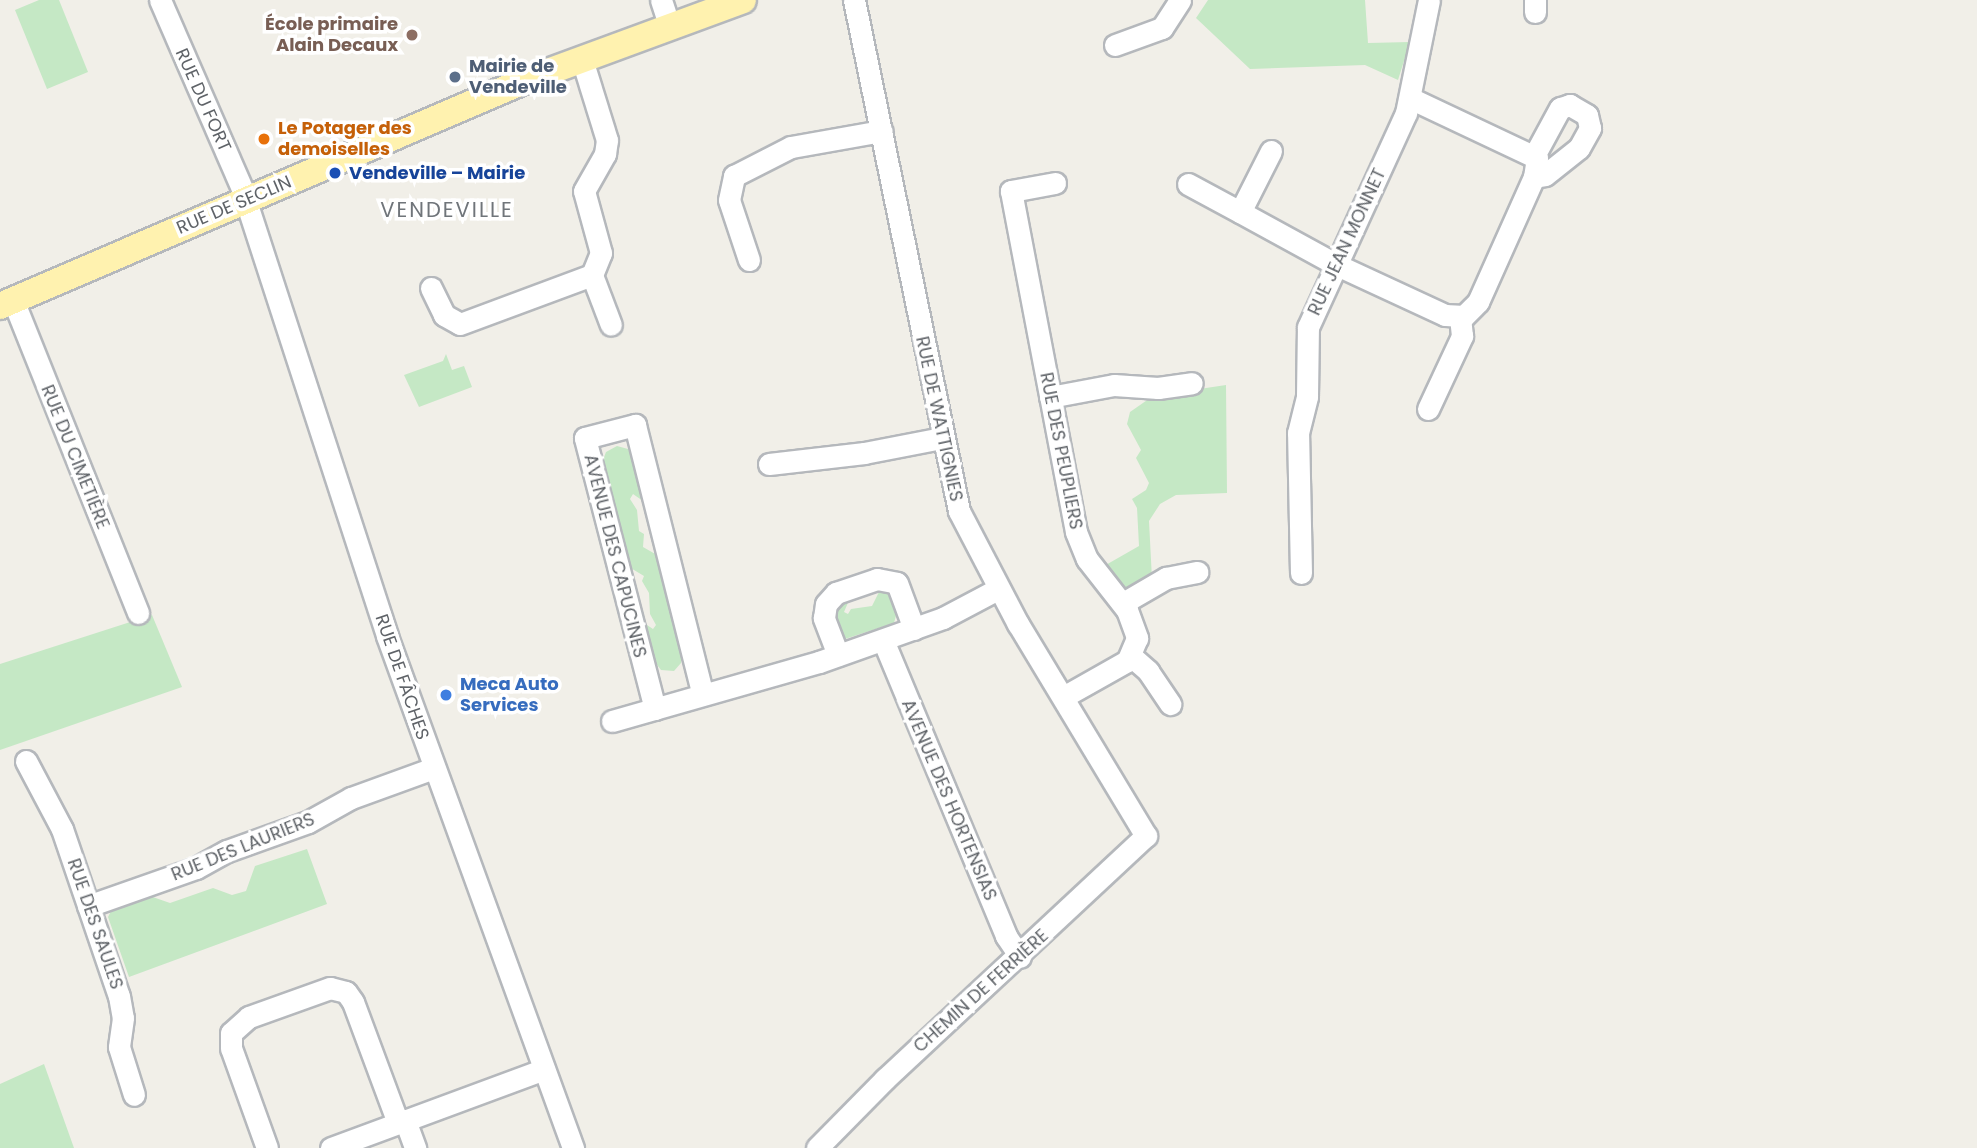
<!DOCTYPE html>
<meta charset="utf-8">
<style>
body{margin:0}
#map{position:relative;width:1977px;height:1148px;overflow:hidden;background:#f1efe8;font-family:Poppins,sans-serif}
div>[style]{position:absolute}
.green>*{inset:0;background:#c5e8c5}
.roads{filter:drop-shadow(2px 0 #b5b8bc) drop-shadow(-2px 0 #b5b8bc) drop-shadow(0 2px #b5b8bc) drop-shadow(0 -2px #b5b8bc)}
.minor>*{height:21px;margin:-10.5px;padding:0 10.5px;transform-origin:10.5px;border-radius:10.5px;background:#fff}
.major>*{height:26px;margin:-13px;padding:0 13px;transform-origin:13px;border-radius:13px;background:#fff2af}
.dots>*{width:19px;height:19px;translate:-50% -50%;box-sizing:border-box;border:4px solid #fff;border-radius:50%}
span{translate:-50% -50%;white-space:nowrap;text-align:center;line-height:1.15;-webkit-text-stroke:7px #fff;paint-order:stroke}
.education-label{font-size:18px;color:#785e54;font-weight:700}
.right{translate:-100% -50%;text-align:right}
.service-label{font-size:18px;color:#4e5e75;font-weight:700}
.left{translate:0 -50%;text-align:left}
.street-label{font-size:18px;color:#5f6368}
.food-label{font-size:18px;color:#c56008;font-weight:700}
.transit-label{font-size:18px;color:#164399;font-weight:700}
.shop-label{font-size:18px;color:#366cbe;font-weight:700}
.quarter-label{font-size:21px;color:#70757a;letter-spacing:2px}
</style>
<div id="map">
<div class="green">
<div style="clip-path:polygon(39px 0,59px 0,88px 72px,47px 89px,15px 10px)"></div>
<div style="clip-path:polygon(1208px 0,1365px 0,1368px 43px,1410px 42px,1398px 80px,1365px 65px,1250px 69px,1196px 18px)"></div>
<div style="clip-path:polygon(446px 354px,452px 370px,464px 366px,472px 387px,419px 407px,404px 375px,443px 361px)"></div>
<div style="clip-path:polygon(1226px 385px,1227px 493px,1176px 495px,1160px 504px,1149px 521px,1152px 579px,1129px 591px,1104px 566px,1139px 546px,1137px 508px,1132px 499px,1146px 490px,1149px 483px,1136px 458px,1141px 450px,1127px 424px,1130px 412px,1153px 396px)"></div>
<div style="clip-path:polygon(617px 446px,628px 449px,633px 459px,643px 501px,633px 494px,630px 499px,637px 510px,639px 531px,644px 534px,643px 547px,657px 555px,682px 652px,681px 663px,674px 671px,661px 670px,652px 658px,644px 623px,653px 629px,656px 625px,650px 614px,649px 593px,642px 581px,644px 576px,629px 567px,603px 460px,606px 452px)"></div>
<div style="clip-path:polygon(881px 588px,890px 592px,897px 612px,894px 623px,845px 639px,834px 613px,839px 602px,850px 598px,844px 612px,848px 614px,851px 609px,872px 606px)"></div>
<div style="clip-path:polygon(152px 615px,182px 687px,0 750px,0 664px)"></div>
<div style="clip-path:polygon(307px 849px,327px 904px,129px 977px,108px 917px,113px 907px,147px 895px,170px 903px,213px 888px,232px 895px,246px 891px,255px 866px)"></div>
<div style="clip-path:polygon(44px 1064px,74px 1148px,0 1148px,0 1084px)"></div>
</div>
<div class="roads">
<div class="minor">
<div style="left:160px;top:0;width:206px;rotate:66.5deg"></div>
<div style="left:242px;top:189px;width:470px;rotate:72deg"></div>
<div style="left:387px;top:636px;width:545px;rotate:70.03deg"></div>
<div style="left:661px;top:0;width:28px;rotate:72deg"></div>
<div style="left:1535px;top:0;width:12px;rotate:90deg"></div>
<div style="left:1115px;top:45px;width:50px;rotate:-19.9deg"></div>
<div style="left:1162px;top:28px;width:33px;rotate:-57deg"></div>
<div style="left:1271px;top:151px;width:68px;rotate:116.9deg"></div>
<div style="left:1240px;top:212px;width:111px;rotate:28.7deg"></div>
<div style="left:1337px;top:265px;width:119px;rotate:24.8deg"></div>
<div style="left:1445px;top:315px;width:19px;rotate:3deg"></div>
<div style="left:1464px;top:316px;width:20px;rotate:-45deg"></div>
<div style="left:1478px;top:302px;width:137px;rotate:-65.9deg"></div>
<div style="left:1534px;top:177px;width:19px;rotate:-81deg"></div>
<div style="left:1537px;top:158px;width:140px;rotate:-154.7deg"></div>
<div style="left:1534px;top:177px;width:11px;rotate:-10deg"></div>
<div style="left:1545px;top:175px;width:43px;rotate:-38.5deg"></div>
<div style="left:1579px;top:148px;width:23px;rotate:-61deg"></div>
<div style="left:1590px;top:128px;width:13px;rotate:-103deg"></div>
<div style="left:1587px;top:115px;width:20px;rotate:-150deg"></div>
<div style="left:1570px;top:105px;width:10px;rotate:163deg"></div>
<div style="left:1560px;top:108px;width:52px;rotate:118.5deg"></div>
<div style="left:1055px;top:183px;width:45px;rotate:169.7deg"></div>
<div style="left:1011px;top:191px;width:347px;rotate:79.2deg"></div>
<div style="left:1076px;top:532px;width:29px;rotate:68deg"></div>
<div style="left:1087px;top:559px;width:65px;rotate:51.9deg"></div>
<div style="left:1127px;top:610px;width:30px;rotate:70deg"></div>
<div style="left:1137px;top:638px;width:25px;rotate:113deg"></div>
<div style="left:1127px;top:661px;width:73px;rotate:150.6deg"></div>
<div style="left:1188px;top:184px;width:59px;rotate:28.3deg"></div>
<div style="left:749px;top:260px;width:63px;rotate:-108.4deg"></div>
<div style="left:729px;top:200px;width:25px;rotate:-78deg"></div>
<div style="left:734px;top:176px;width:64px;rotate:-27deg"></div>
<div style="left:791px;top:147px;width:92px;rotate:-10deg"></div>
<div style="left:592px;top:275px;width:53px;rotate:69.2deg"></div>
<div style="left:431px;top:288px;width:30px;rotate:64deg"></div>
<div style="left:444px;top:315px;width:18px;rotate:29deg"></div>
<div style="left:460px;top:324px;width:141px;rotate:-20.4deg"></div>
<div style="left:592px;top:275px;width:24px;rotate:-68deg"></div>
<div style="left:601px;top:253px;width:64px;rotate:-105.3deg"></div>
<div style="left:584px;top:191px;width:43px;rotate:-60.4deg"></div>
<div style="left:605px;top:154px;width:14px;rotate:-82deg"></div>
<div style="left:607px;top:140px;width:85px;rotate:-107.2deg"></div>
<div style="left:13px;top:300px;width:337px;rotate:68.2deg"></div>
<div style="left:1050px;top:397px;width:65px;rotate:-10.6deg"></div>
<div style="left:1114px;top:385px;width:44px;rotate:3.9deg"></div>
<div style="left:1158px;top:388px;width:34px;rotate:-8deg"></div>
<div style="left:1428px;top:409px;width:81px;rotate:-65deg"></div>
<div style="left:1462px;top:336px;width:19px;rotate:-96deg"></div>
<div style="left:769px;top:464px;width:96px;rotate:-6.6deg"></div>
<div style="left:864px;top:453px;width:79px;rotate:-10.9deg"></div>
<div style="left:1301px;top:573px;width:140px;rotate:-91.2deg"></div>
<div style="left:1298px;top:433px;width:38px;rotate:-76deg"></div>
<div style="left:1307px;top:396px;width:69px;rotate:-89.2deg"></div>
<div style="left:1308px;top:327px;width:235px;rotate:-65.4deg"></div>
<div style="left:1406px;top:113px;width:115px;rotate:-78.5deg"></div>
<div style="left:1123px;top:603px;width:50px;rotate:-30.2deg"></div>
<div style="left:1166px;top:578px;width:32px;rotate:-11deg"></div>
<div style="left:883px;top:640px;width:321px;rotate:67.4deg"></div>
<div style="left:1006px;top:936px;width:25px;rotate:56deg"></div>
<div style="left:838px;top:655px;width:40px;rotate:-111deg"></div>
<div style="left:824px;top:618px;width:14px;rotate:-82deg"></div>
<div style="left:826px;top:604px;width:15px;rotate:-48deg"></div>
<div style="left:836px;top:593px;width:43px;rotate:-18.9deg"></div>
<div style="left:877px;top:579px;width:20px;rotate:11deg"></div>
<div style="left:897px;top:583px;width:49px;rotate:69.7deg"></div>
<div style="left:1131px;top:656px;width:23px;rotate:41deg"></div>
<div style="left:1148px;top:671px;width:40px;rotate:56deg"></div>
<div style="left:655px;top:709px;width:280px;rotate:-104.5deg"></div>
<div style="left:585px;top:438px;width:52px;rotate:-14.6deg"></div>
<div style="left:635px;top:425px;width:278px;rotate:75.9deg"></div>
<div style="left:612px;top:721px;width:215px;rotate:-15.9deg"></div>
<div style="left:819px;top:662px;width:132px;rotate:-19.5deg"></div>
<div style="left:943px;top:618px;width:62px;rotate:-27.8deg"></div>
<div style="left:26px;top:761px;width:77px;rotate:62.1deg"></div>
<div style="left:62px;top:829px;width:176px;rotate:71.2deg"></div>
<div style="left:119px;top:996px;width:22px;rotate:80deg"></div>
<div style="left:123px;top:1018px;width:29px;rotate:98deg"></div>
<div style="left:119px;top:1047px;width:50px;rotate:72.6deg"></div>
<div style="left:88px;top:906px;width:114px;rotate:-19.4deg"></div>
<div style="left:196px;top:868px;width:35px;rotate:-29deg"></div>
<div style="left:227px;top:851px;width:86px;rotate:-19.7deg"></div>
<div style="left:308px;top:822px;width:49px;rotate:-29.2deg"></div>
<div style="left:351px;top:798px;width:88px;rotate:-19.9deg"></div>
<div style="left:405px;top:1120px;width:30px;rotate:70deg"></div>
<div style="left:267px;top:1148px;width:106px;rotate:-109.8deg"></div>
<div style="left:231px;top:1048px;width:15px;rotate:-90deg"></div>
<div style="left:231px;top:1033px;width:24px;rotate:-42deg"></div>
<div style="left:249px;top:1017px;width:86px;rotate:-19.7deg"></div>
<div style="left:330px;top:988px;width:16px;rotate:14deg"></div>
<div style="left:346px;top:992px;width:12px;rotate:55deg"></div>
<div style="left:353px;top:1002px;width:129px;rotate:69.6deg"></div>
<div style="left:331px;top:1148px;width:227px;rotate:-20.3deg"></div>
<div style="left:817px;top:1148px;width:97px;rotate:-45.4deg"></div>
<div style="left:885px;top:1079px;width:357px;rotate:-43deg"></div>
<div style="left:1146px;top:836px;width:248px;rotate:-121.1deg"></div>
<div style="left:1018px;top:624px;width:127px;rotate:-117.6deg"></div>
<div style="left:959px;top:511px;width:522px;rotate:-101.61deg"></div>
</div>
<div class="major">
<div style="left:0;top:306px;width:572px;rotate:-23.25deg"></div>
<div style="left:526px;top:80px;width:231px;rotate:-20.2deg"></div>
</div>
</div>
<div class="dots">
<div style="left:412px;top:35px;background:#8d6e63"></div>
<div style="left:455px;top:77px;background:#5c6f8a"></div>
<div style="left:264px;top:139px;background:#e8710a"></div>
<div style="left:335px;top:173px;background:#1a4fb4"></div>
<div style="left:446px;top:695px;background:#3f7fe0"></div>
</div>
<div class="education-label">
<span class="right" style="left:398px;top:35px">École primaire<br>Alain Decaux</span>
</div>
<div class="service-label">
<span class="left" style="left:469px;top:77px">Mairie de<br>Vendeville</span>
</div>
<div class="street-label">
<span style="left:203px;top:100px;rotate:66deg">RUE DU FORT</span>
<span style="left:234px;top:205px;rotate:-23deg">RUE DE SECLIN</span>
<span style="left:1347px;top:242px;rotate:-65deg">RUE JEAN MONNET</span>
<span style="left:939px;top:419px;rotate:78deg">RUE DE WATTIGNIES</span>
<span style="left:1061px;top:451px;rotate:79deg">RUE DES PEUPLIERS</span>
<span style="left:75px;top:457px;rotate:68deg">RUE DU CIMETIÈRE</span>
<span style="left:615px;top:556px;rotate:76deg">AVENUE DES CAPUCINES</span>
<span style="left:402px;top:677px;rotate:71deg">RUE DE FÂCHES</span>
<span style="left:949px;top:800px;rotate:67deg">AVENUE DES HORTENSIAS</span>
<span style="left:243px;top:847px;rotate:-22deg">RUE DES LAURIERS</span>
<span style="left:95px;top:924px;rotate:71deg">RUE DES SAULES</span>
<span style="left:981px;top:991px;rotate:-42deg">CHEMIN DE FERRIÈRE</span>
</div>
<div class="food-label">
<span class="left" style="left:278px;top:139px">Le Potager des<br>demoiselles</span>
</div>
<div class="transit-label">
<span class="left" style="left:349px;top:173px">Vendeville – Mairie</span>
</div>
<div class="shop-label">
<span class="left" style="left:460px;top:695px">Meca Auto<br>Services</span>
</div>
<div class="quarter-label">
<span style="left:447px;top:210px">VENDEVILLE</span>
</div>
</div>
